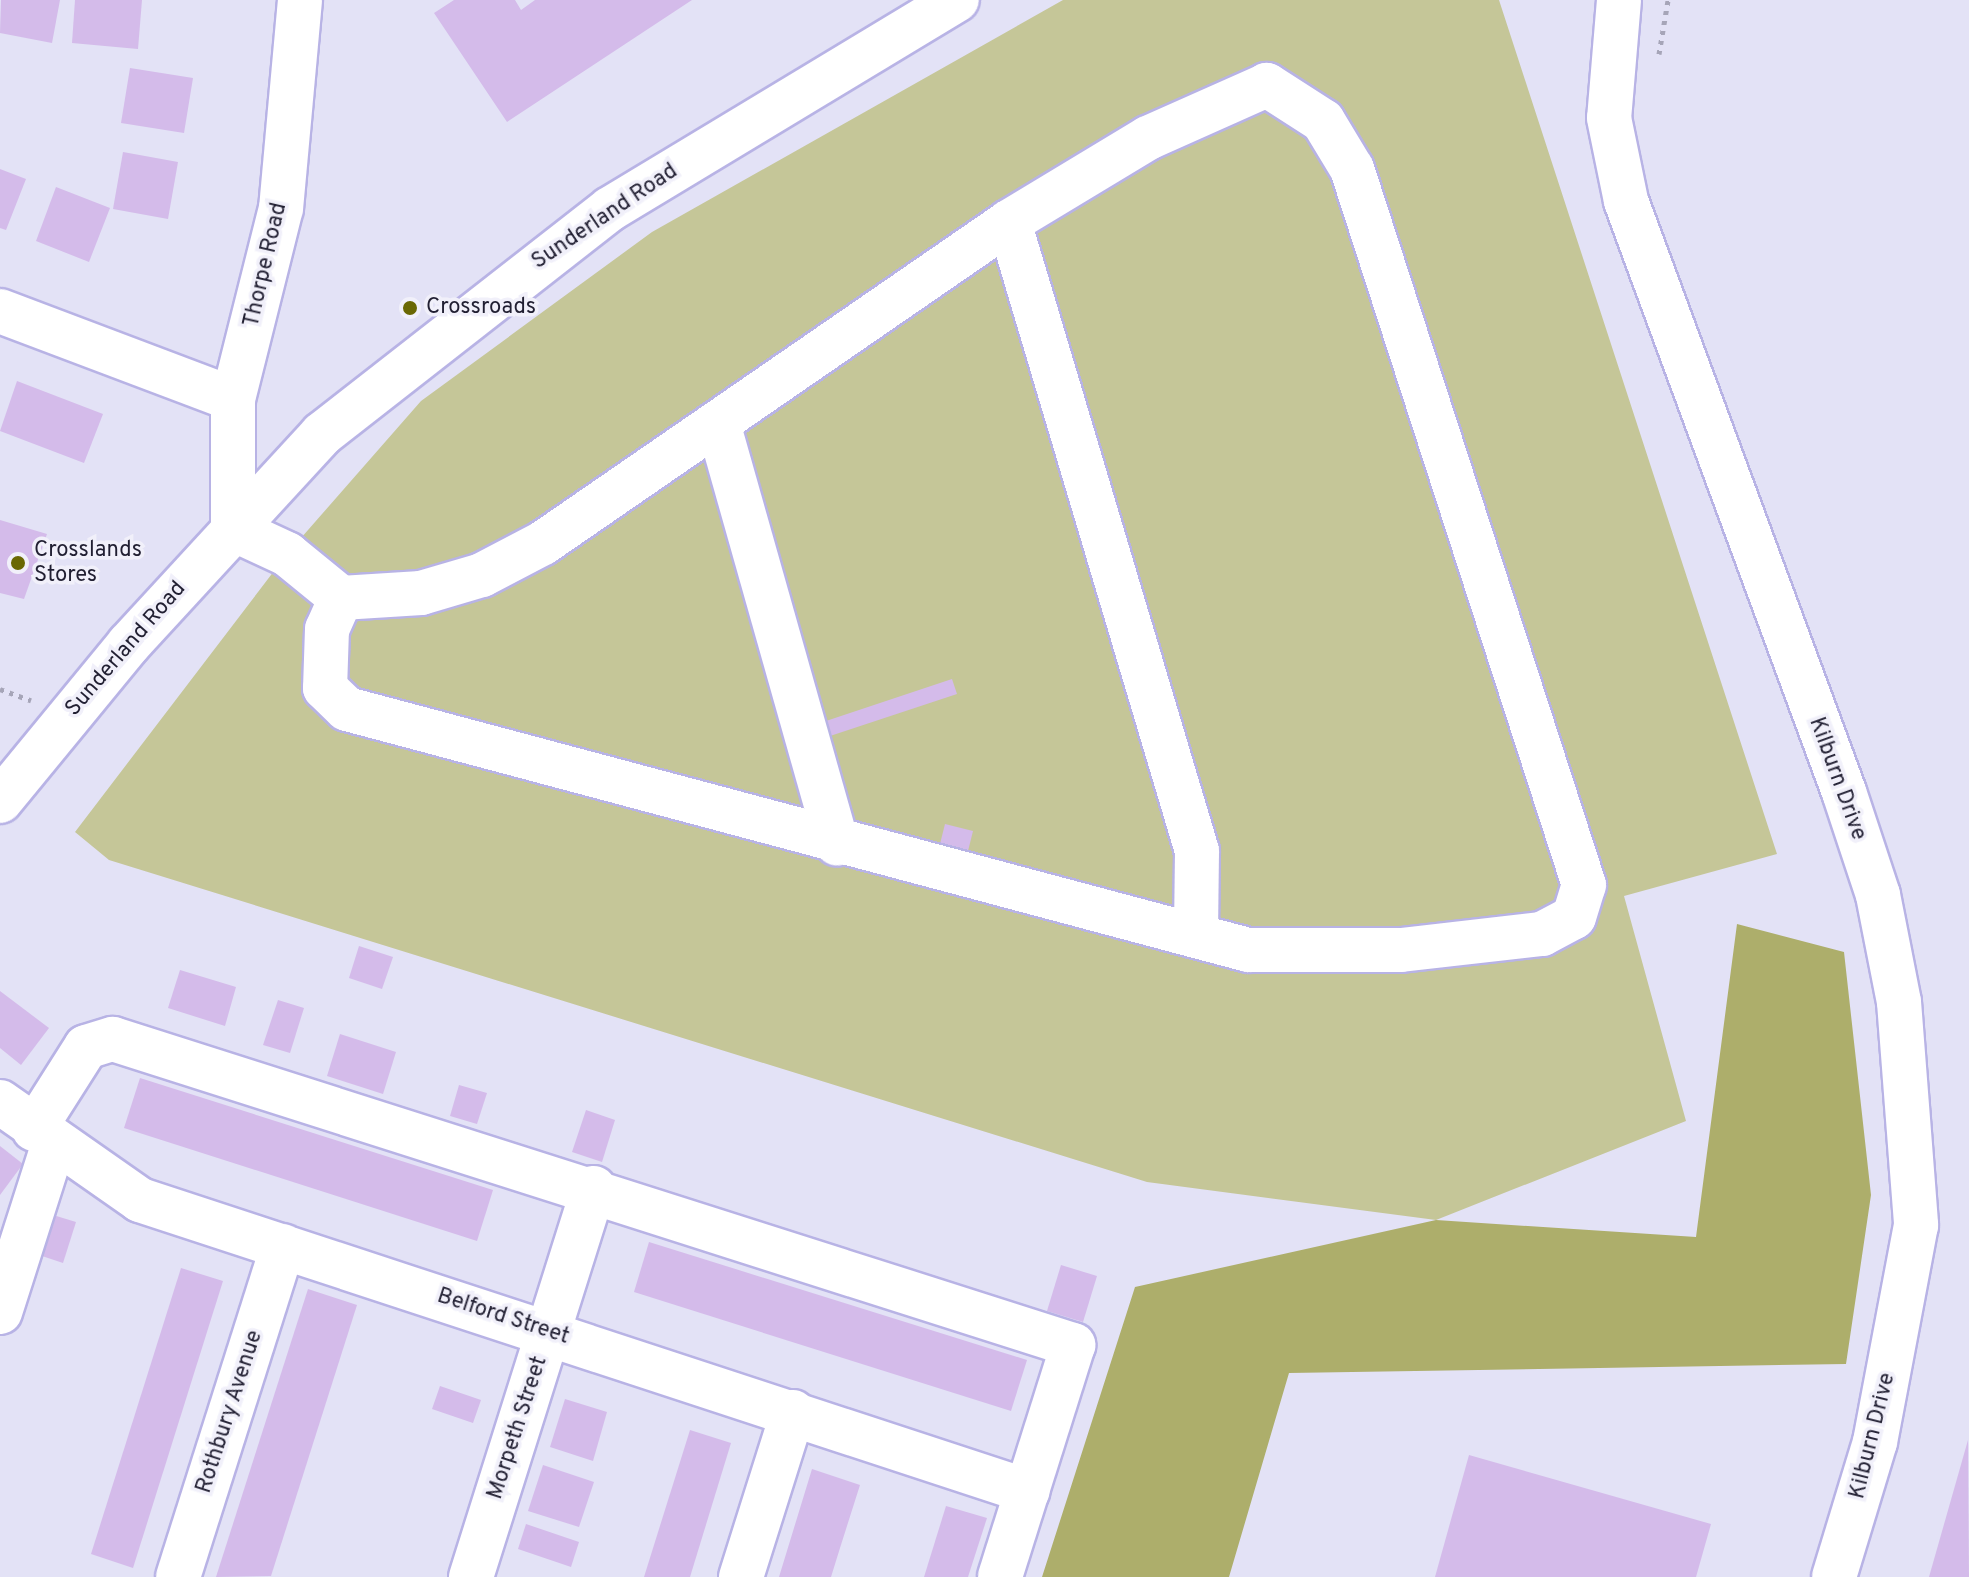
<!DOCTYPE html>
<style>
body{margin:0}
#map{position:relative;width:1969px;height:1577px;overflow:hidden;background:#e3e2f6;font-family:Overpass,sans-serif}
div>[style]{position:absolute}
.green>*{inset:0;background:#c5c698}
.forest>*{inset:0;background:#adae6b}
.building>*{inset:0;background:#d4bbea}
.path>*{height:5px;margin-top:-2.5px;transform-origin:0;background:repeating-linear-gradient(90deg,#a6a5b8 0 4px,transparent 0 10px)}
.roads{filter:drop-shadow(2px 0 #b8b3e5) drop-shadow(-2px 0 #b8b3e5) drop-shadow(0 2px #b8b3e5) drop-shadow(0 -2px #b8b3e5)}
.minor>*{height:44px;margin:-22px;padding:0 22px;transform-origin:22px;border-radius:22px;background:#fff}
.major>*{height:44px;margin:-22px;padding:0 22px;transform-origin:22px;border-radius:22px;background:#fff}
.dots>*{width:22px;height:22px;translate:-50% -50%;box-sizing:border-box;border:4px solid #f1f0fa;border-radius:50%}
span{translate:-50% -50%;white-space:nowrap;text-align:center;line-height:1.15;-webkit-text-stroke:7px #f1f0fa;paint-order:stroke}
.street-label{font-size:22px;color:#211f32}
.poi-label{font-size:22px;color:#211f32}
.left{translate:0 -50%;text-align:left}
</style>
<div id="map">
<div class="green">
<div style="clip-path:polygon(1063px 0,1499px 0,1777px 854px,1624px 896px,1686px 1121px,1436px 1220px,1147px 1182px,109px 860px,75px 832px,287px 554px,421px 401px,652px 232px)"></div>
</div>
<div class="forest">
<div style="clip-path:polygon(1737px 924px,1844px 952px,1871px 1195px,1846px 1364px,1289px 1373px,1229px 1577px,1042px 1577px,1135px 1287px,1436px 1220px,1696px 1237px)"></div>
</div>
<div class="building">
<div style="clip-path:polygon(1px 0,60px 0,52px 43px,0 33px)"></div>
<div style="clip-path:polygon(75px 0,142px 0,138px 49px,72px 43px)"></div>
<div style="clip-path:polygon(454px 0,515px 0,521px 10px,535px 0,692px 0,507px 122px,434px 13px)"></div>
<div style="clip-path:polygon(130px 68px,193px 78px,184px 133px,121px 123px)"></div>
<div style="clip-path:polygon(123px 152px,178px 162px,168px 219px,113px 209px)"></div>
<div style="clip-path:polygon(0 169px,26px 179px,6px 230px,0 228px)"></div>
<div style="clip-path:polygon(56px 187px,110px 208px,89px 262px,36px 241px)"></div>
<div style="clip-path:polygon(17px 381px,103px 414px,84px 463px,0 431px)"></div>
<div style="clip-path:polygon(0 520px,47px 534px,24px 599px,0 593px)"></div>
<div style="clip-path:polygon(952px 679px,957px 694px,821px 739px,817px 724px)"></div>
<div style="clip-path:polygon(945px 824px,973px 831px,966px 859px,938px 852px)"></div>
<div style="clip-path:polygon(359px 946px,393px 957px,382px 989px,349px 978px)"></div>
<div style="clip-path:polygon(180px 970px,236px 987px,225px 1026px,168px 1008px)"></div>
<div style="clip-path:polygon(0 991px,49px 1028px,21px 1065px,0 1048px)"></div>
<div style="clip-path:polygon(278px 1000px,304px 1008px,290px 1053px,263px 1045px)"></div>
<div style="clip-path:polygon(340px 1034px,396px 1052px,383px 1094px,327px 1076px)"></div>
<div style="clip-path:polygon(140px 1078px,493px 1190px,477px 1241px,124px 1128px)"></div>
<div style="clip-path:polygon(459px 1085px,487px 1093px,477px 1124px,450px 1116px)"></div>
<div style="clip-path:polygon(586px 1110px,615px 1120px,602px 1162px,572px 1152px)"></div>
<div style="clip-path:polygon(0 1146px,23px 1164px,0 1195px)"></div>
<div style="clip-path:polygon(40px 1211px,76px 1222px,63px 1263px,27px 1251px)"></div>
<div style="clip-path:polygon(649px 1242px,1027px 1360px,1011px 1411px,634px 1292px)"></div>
<div style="clip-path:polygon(1061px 1265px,1097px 1276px,1083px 1322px,1047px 1311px)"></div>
<div style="clip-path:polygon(181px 1268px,223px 1281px,133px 1568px,91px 1554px)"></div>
<div style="clip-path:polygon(308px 1289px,357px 1305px,271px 1576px,216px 1577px)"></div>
<div style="clip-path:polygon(440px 1386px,481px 1400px,473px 1423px,432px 1409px)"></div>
<div style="clip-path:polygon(565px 1399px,607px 1412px,593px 1461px,550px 1447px)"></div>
<div style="clip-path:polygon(690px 1430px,731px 1443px,690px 1577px,644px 1577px)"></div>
<div style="clip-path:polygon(1968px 1440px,1969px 1577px,1929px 1577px)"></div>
<div style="clip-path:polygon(1469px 1455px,1711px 1524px,1696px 1577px,1435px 1577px)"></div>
<div style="clip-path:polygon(543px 1465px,594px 1482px,579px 1527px,528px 1511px)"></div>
<div style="clip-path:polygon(812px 1469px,860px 1485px,840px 1548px,831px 1577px,779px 1577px)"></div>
<div style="clip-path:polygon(946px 1506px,987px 1518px,968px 1577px,924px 1577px)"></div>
<div style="clip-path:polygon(526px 1524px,579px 1542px,571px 1567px,518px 1549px)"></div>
</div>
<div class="path">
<div style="left:1659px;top:54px;width:55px;rotate:-80.5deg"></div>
<div style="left:0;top:689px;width:33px;rotate:20deg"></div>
</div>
<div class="roads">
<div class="minor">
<div style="left:300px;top:0;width:209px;rotate:95.2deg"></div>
<div style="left:281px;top:208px;width:197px;rotate:104.1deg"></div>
<div style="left:233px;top:399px;width:130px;rotate:90deg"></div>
<div style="left:233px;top:529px;width:60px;rotate:24.8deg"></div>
<div style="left:287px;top:554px;width:70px;rotate:39.2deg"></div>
<div style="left:341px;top:598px;width:34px;rotate:114deg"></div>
<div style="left:327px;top:629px;width:59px;rotate:91.9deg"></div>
<div style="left:325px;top:688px;width:30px;rotate:44deg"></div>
<div style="left:347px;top:709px;width:933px;rotate:14.97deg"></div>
<div style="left:1248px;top:950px;width:153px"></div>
<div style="left:1401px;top:950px;width:142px;rotate:-6.5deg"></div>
<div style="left:1542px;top:934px;width:36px;rotate:-28deg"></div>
<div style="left:1574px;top:917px;width:34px;rotate:-73deg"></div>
<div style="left:1584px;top:885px;width:753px;rotate:-107.95deg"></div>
<div style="left:1352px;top:169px;width:56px;rotate:-121.1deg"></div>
<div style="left:1323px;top:121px;width:67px;rotate:-147.3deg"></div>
<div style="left:1267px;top:85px;width:130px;rotate:156deg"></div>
<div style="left:1148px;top:138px;width:162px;rotate:148.9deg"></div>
<div style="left:1009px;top:222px;width:566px;rotate:145.44deg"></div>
<div style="left:543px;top:543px;width:69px;rotate:152.3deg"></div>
<div style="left:482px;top:575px;width:64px;rotate:163.6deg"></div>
<div style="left:421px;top:593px;width:80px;rotate:176.4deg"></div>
<div style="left:1619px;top:0;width:118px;rotate:94.8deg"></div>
<div style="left:1609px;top:118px;width:85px;rotate:78.4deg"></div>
<div style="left:1626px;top:201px;width:630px;rotate:69.75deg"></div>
<div style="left:1844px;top:792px;width:108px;rotate:71.7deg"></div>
<div style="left:1878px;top:895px;width:109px;rotate:78.9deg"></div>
<div style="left:1899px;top:1002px;width:224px;rotate:85.6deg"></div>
<div style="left:1916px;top:1225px;width:221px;rotate:100.7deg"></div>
<div style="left:1875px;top:1442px;width:141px;rotate:106.9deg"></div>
<div style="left:1009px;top:222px;width:656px;rotate:73.36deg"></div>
<div style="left:1197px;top:851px;width:79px;rotate:90.7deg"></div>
<div style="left:0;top:311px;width:249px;rotate:20.7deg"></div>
<div style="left:718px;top:423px;width:437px;rotate:74.2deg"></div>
<div style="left:0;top:1102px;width:171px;rotate:35deg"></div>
<div style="left:140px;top:1200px;width:934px;rotate:18.16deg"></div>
<div style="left:34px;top:1129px;width:97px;rotate:-57.6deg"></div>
<div style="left:86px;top:1047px;width:28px;rotate:-17deg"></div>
<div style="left:113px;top:1039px;width:1008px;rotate:17.68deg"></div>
<div style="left:1073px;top:1345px;width:243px;rotate:107.5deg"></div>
<div style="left:0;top:1312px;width:177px;rotate:-72.3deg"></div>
<div style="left:178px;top:1577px;width:347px;rotate:-72.4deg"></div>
<div style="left:471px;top:1577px;width:408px;rotate:-72.5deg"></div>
<div style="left:741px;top:1577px;width:173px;rotate:-72.5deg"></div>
</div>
<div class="major">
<div style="left:0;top:801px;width:203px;rotate:-50.6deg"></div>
<div style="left:129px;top:644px;width:285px;rotate:-47.4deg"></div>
<div style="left:322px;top:434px;width:365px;rotate:-38deg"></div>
<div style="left:610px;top:209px;width:405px;rotate:-31.1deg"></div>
</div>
</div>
<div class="dots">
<div style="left:410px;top:308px;background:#6a6803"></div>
<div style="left:18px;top:563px;background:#6a6803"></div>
</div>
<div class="street-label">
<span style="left:605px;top:217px;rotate:-34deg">Sunderland Road</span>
<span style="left:266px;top:265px;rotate:-77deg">Thorpe Road</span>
<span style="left:126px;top:649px;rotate:-49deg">Sunderland Road</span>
<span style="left:1837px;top:779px;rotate:70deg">Kilburn Drive</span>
<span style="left:503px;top:1317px;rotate:18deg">Belford Street</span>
<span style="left:230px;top:1412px;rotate:-72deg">Rothbury Avenue</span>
<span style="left:518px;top:1428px;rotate:-72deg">Morpeth Street</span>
<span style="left:1873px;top:1436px;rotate:-76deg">Kilburn Drive</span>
</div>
<div class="poi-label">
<span class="left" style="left:426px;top:308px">Crossroads</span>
<span class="left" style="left:34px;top:563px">Crosslands<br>Stores</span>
</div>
</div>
